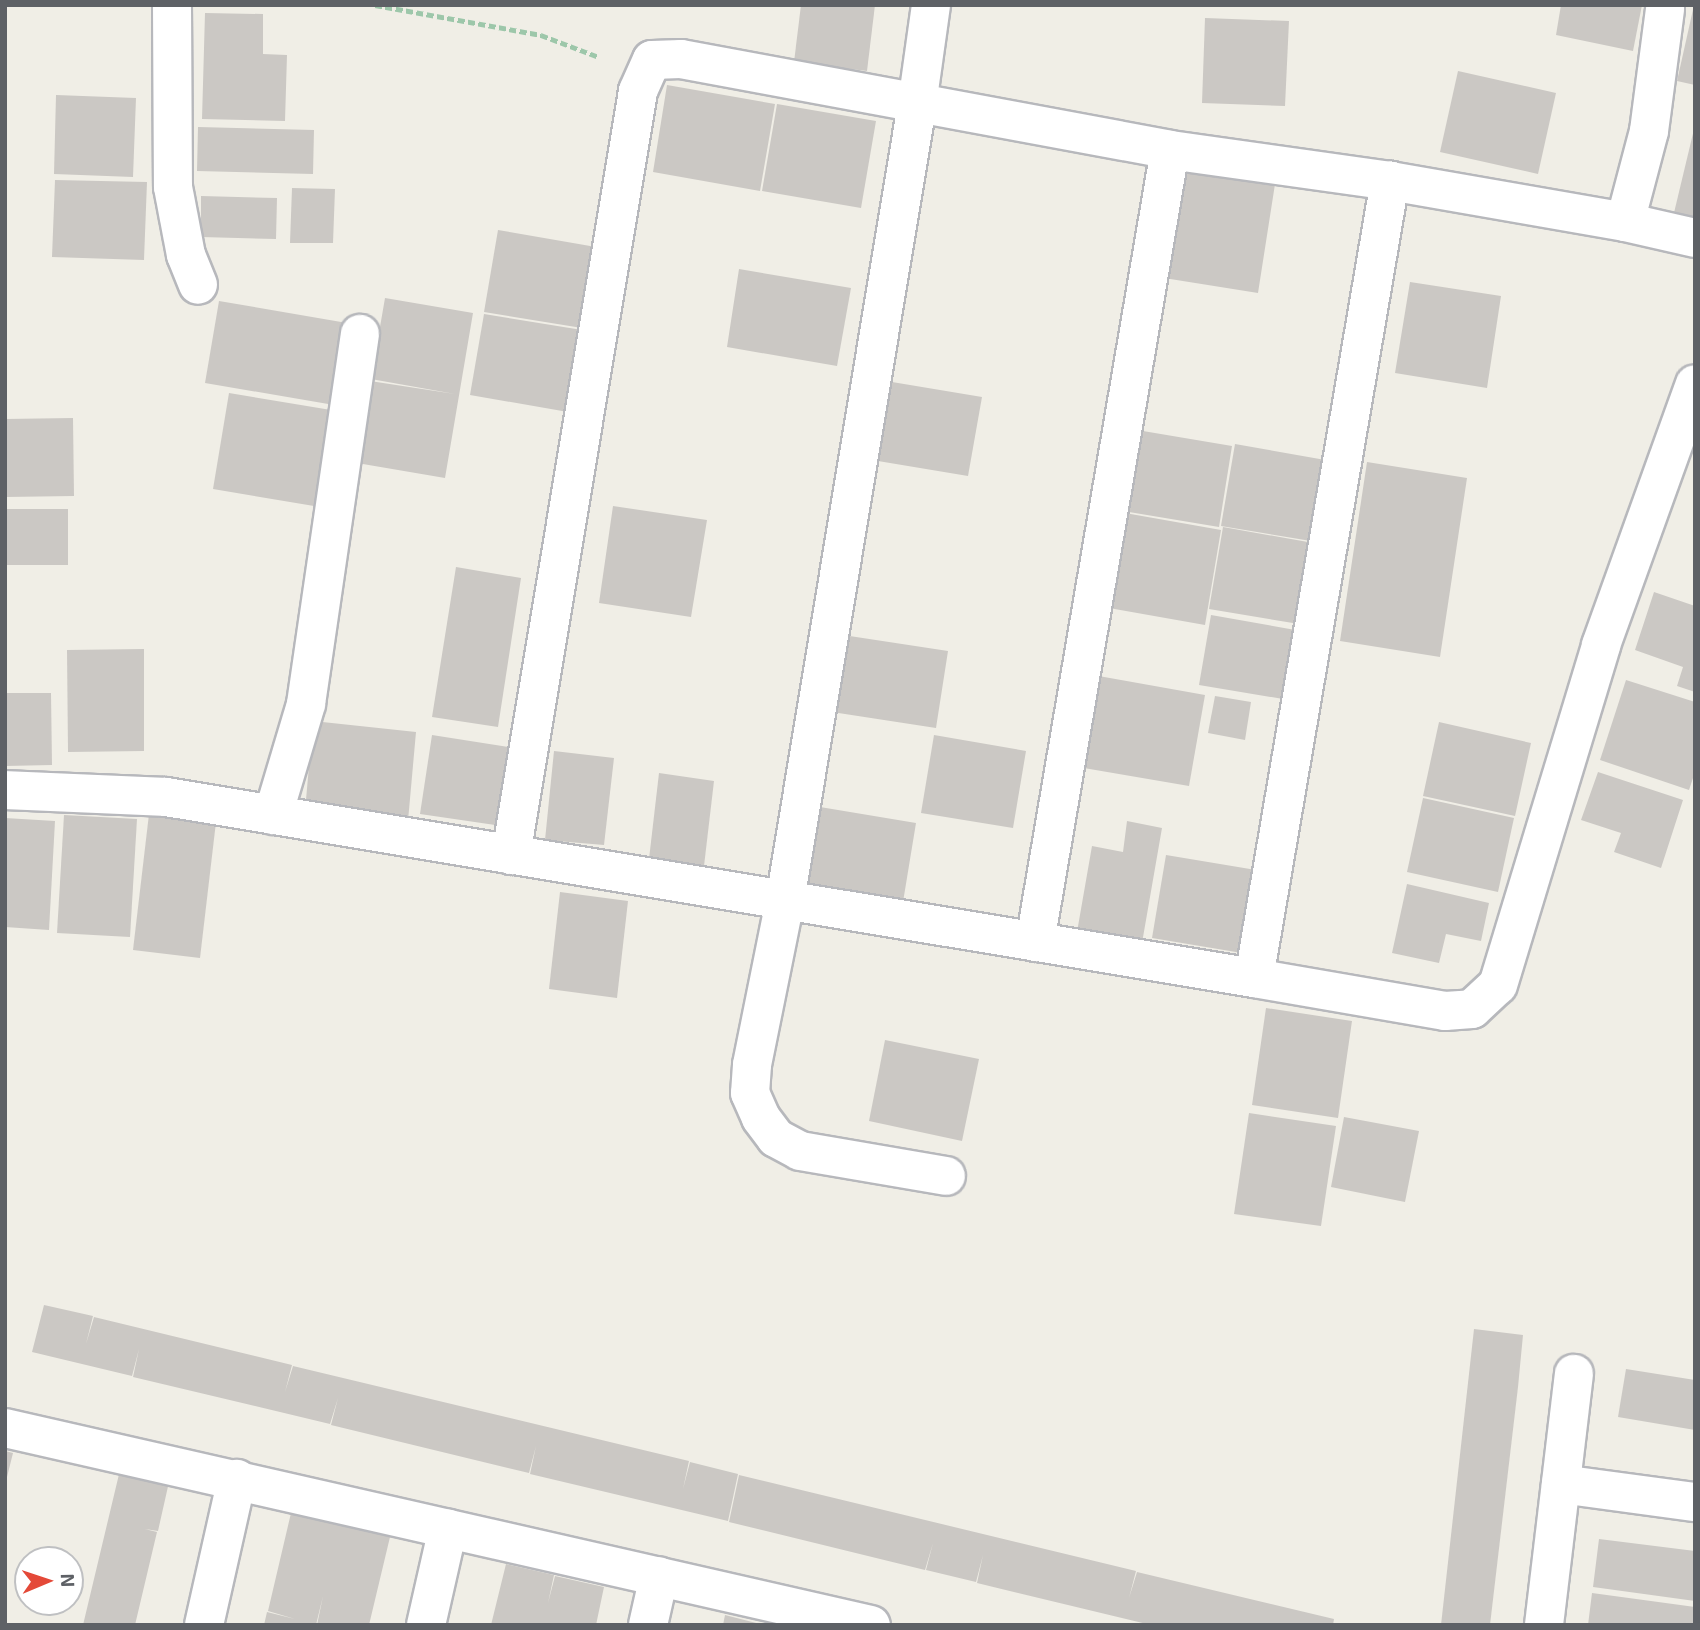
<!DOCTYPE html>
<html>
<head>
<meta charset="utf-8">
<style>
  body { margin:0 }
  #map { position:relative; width:1700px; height:1630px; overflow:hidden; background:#f0eee6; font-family:"Exo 2",sans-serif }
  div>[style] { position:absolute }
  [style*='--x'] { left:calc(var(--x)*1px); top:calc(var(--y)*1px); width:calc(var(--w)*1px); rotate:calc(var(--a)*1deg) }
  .building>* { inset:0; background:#cbc8c4 }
  .path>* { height:4.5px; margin-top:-2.25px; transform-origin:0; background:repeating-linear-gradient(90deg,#9dc7aa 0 7px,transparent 0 10.5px) }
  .roads { filter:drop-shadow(2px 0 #b7b8bc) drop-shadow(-2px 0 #b7b8bc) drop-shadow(0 2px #b7b8bc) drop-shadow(0 -2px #b7b8bc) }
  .minor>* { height:38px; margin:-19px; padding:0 19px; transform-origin:19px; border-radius:19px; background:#fff }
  span { translate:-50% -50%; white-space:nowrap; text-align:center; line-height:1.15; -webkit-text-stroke:5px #fff; paint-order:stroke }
  .frame { position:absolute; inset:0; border:7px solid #5e6166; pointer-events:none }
  .north { position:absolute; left:14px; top:1546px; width:70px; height:70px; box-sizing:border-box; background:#fff; border:2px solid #bfc0c2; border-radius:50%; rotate:88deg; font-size:19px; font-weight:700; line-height:28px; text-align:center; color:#5e6166 }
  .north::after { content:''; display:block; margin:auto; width:24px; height:32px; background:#e44938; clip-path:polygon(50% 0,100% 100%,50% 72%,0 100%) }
</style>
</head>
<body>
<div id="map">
  <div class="building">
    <i style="clip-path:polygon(801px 5px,875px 5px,867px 71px,794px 62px)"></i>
    <i style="clip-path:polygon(1561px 5px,1642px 5px,1633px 51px,1556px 35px)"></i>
    <i style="clip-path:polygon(1694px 5px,1695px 5px,1695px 85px,1677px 81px)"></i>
    <i style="clip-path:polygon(205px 13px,263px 14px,263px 54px,287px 55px,285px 121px,202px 119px)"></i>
    <i style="clip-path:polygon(1205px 18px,1289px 21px,1285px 106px,1202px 103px)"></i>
    <i style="clip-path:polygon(1458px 71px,1556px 93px,1538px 174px,1440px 152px)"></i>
    <i style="clip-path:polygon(667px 85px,775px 104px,760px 191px,653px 172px)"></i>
    <i style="clip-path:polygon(56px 95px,136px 98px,133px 177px,54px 174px)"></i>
    <i style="clip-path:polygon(777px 104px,876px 121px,861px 208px,762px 191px)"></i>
    <i style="clip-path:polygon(1695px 125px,1695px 222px,1673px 217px)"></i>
    <i style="clip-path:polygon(198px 127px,314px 130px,313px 174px,197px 171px)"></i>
    <i style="clip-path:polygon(1181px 170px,1275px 184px,1258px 293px,1164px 278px)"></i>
    <i style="clip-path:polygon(55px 180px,147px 182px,144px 260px,52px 257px)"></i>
    <i style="clip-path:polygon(292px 188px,335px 189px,333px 243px,290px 243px)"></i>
    <i style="clip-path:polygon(201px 196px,277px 198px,276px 239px,201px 237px)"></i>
    <i style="clip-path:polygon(498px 230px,596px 247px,582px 328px,484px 312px)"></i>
    <i style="clip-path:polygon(739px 269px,851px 288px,837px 366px,727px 347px)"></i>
    <i style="clip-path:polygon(1410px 282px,1501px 296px,1487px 388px,1395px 373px)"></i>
    <i style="clip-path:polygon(385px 298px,473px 313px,445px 478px,357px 463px,370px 381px,455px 394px,371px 379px)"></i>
    <i style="clip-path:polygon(219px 301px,347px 323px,334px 405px,205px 383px)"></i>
    <i style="clip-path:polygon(484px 314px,582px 330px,568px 412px,470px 395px)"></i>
    <i style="clip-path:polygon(886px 381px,982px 397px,968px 476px,872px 460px)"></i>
    <i style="clip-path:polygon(229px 393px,331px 410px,314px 506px,213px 489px)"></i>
    <i style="clip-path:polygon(73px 418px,74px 496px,5px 497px,5px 419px)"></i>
    <i style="clip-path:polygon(1137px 430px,1232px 446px,1219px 527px,1123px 511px)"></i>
    <i style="clip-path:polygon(1235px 444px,1331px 461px,1317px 542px,1221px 526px)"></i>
    <i style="clip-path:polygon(1367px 462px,1467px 478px,1440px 657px,1340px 641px)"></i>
    <i style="clip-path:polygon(613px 506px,707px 520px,691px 617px,599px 603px)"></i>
    <i style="clip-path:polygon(5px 509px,68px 509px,68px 565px,5px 565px)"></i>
    <i style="clip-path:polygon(1125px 513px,1221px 530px,1205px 625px,1109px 608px)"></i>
    <i style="clip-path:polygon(1223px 527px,1319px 544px,1305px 625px,1209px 609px)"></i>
    <i style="clip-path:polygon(456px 567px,521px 578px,498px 727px,432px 717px)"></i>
    <i style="clip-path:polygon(1654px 592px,1695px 606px,1695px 692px,1677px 686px,1683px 667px,1635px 650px)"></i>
    <i style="clip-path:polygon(1211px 615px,1301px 631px,1289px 700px,1199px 685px)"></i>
    <i style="clip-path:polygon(843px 635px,948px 651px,936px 728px,832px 712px)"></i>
    <i style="clip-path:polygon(144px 649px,144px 751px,68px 752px,67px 650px)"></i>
    <i style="clip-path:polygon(1093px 675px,1205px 695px,1189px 786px,1078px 767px)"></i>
    <i style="clip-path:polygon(1626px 680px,1695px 702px,1695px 772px,1689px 790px,1600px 760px)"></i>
    <i style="clip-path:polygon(5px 693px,51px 693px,52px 765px,5px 766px)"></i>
    <i style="clip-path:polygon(1215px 696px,1251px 702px,1245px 740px,1208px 733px)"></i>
    <i style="clip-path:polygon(313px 721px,416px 732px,408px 821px,305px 811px)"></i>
    <i style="clip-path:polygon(1439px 722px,1531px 743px,1515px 816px,1423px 796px)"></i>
    <i style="clip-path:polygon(432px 735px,514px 748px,502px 826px,420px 814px)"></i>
    <i style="clip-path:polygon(934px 735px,1026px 751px,1013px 828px,921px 813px)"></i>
    <i style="clip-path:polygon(554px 751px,614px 758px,604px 845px,545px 840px)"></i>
    <i style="clip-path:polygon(1598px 772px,1683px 800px,1661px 868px,1614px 852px,1621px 833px,1581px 820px)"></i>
    <i style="clip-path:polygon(659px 773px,714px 781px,704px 866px,649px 859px)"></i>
    <i style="clip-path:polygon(1423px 798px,1514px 818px,1498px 892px,1407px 872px)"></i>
    <i style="clip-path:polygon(820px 807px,916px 823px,903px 902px,807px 885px)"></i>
    <i style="clip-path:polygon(149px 814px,216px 822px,200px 958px,133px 950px)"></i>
    <i style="clip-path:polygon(64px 815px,137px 819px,130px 937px,57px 933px)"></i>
    <i style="clip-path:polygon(5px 818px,55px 821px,49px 930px,5px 927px)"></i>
    <i style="clip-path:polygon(1127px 821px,1162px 828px,1142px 943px,1077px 932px,1092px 846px,1123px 852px)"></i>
    <i style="clip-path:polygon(1166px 855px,1256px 870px,1242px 953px,1152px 938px)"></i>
    <i style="clip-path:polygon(1407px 884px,1489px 903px,1481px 941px,1446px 934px,1439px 963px,1392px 953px)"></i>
    <i style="clip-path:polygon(560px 892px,628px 901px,617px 998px,549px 989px)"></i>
    <i style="clip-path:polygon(1266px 1008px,1352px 1021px,1338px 1118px,1252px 1105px)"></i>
    <i style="clip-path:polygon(885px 1040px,979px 1059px,962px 1141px,869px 1121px)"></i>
    <i style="clip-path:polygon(1249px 1113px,1336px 1126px,1321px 1226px,1234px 1214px)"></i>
    <i style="clip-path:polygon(1344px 1117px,1419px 1131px,1405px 1202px,1331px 1187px)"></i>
    <i style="clip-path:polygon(44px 1305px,93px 1316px,86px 1344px,94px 1317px,292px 1365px,285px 1392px,293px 1366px,689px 1461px,683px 1489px,690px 1462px,738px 1474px,728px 1521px,530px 1474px,536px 1446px,529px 1473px,331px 1425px,338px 1398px,330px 1424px,133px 1377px,139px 1349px,132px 1376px,32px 1352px)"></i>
    <i style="clip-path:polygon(1474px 1329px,1523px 1335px,1518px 1387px,1490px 1625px,1441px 1625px)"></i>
    <i style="clip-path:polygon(1626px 1369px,1695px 1380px,1695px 1430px,1618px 1417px)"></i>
    <i style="clip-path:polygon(5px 1451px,13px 1453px,7px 1477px,5px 1476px)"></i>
    <i style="clip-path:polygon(120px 1470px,169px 1482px,158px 1531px,145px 1529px,157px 1532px,135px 1625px,83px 1625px)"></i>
    <i style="clip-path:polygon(739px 1475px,1136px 1571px,1129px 1598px,1137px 1572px,1334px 1619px,1333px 1625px,1151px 1625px,977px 1583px,983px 1555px,976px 1582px,926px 1570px,933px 1543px,925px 1570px,729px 1522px)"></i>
    <i style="clip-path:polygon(291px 1513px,390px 1537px,369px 1625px,317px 1625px,323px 1596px,316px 1625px,264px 1625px,267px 1612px,295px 1619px,268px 1611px)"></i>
    <i style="clip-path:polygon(1599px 1539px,1695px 1551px,1695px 1601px,1593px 1587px)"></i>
    <i style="clip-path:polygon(506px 1564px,554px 1575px,548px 1603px,555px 1576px,604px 1587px,596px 1625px,491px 1625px)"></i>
    <i style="clip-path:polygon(1592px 1593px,1695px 1607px,1695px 1625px,1588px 1625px)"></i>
    <i style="clip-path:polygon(725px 1615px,760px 1624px,760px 1625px,723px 1625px)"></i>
  </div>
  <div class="path">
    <i style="--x:375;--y:5;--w:169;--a:10.2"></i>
    <i style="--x:541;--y:35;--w:62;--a:20.8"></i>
  </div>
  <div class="roads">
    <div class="minor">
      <i style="--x:172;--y:5;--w:182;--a:89.7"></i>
      <i style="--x:173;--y:187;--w:69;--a:79.2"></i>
      <i style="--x:186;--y:255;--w:32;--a:68"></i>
      <i style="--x:931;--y:5;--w:101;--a:98"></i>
      <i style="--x:917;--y:105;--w:807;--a:99.42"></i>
      <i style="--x:785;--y:901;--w:167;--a:101.4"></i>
      <i style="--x:752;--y:1065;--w:28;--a:94"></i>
      <i style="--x:750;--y:1093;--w:27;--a:66"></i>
      <i style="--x:761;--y:1118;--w:25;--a:53"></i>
      <i style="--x:776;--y:1138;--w:27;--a:28"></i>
      <i style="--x:800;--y:1151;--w:148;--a:9.7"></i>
      <i style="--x:1625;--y:222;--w:94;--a:-75.2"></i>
      <i style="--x:1649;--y:131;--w:123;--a:-82.5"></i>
      <i style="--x:5;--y:790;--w:161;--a:2.5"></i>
      <i style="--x:166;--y:797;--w:1103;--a:9.45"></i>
      <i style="--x:1254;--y:978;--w:809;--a:-80.32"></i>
      <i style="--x:273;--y:815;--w:116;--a:-73.4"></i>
      <i style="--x:306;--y:704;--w:374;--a:-81.7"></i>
      <i style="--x:511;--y:855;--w:774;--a:-80.56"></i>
      <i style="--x:638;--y:91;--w:34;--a:-66"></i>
      <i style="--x:652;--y:60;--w:29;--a:-2"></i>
      <i style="--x:681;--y:59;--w:497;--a:10.5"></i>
      <i style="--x:1170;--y:150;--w:222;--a:8"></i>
      <i style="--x:1390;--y:181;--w:239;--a:9.9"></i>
      <i style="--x:1625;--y:222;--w:72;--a:12.9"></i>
      <i style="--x:1035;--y:942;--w:803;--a:-80.33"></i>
      <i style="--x:1254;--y:978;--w:194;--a:9.8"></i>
      <i style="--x:1445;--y:1011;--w:27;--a:-4"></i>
      <i style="--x:1472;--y:1009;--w:35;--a:-43"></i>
      <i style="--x:1498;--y:985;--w:355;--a:-73.1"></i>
      <i style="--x:1601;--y:645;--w:277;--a:-70.2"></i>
      <i style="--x:5;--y:1428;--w:888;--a:12.82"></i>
      <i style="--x:1561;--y:1484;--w:135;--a:7.7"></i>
      <i style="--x:204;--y:1625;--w:150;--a:-77.3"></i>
      <i style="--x:426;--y:1625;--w:99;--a:-77.2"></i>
      <i style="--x:648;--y:1625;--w:50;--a:-77.3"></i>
      <i style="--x:1544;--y:1625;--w:253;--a:-83.2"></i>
    </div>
  </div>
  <div class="frame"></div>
  <div class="north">N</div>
</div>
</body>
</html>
